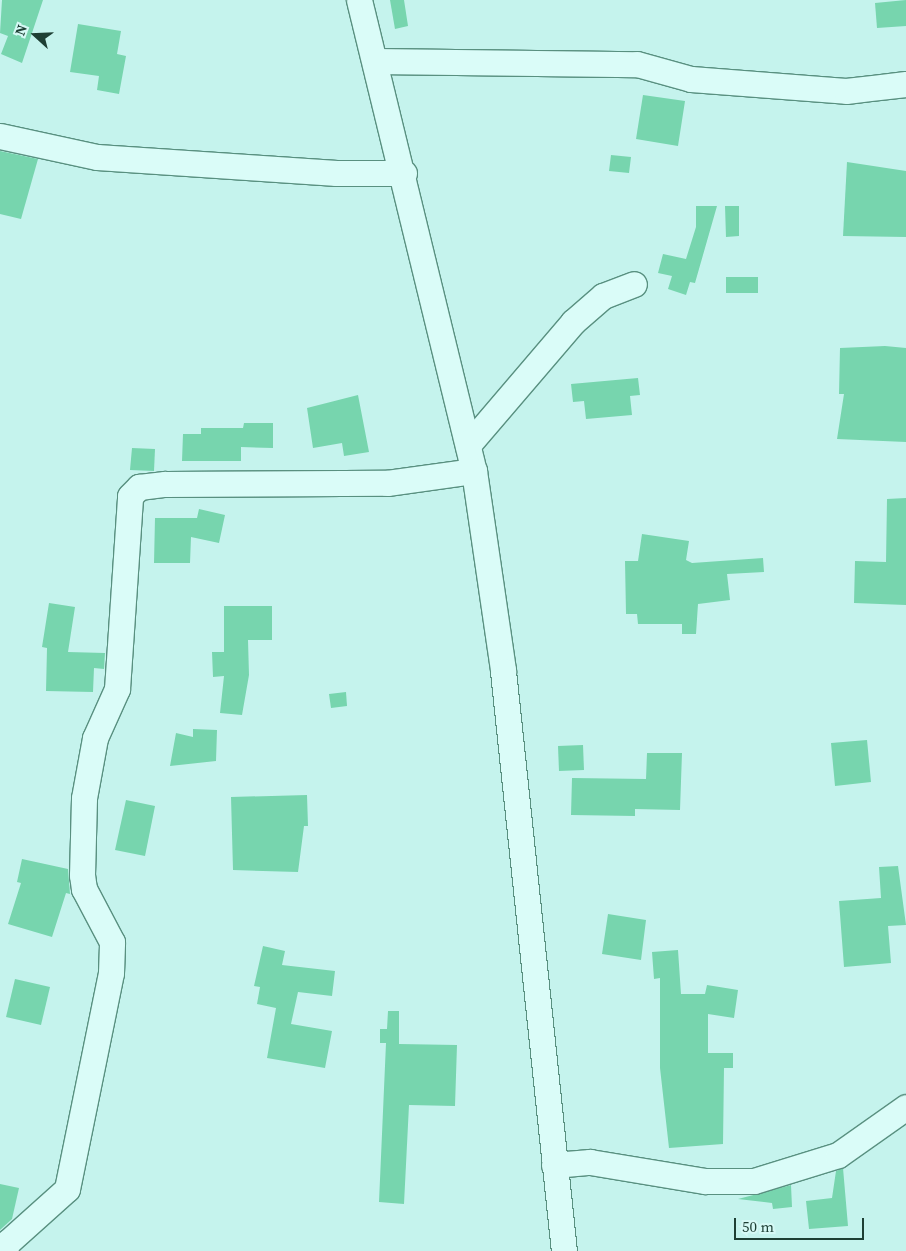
<!DOCTYPE html>
<html>
<head>
<meta charset="utf-8">
<style>
  body { margin:0 }
  #map { position:relative; width:906px; height:1251px; overflow:hidden; background:#c5f3ed; font-family:"Source Serif 4",serif }
  div>[style] { position:absolute }
  [style*='--x'] { left:calc(var(--x)*1px); top:calc(var(--y)*1px); width:calc(var(--w)*1px); rotate:calc(var(--a)*1deg) }
  .building>* { inset:0; background:#77d5ae }
  .roads { filter:drop-shadow(1px 0 #599080) drop-shadow(-1px 0 #599080) drop-shadow(0 1px #599080) drop-shadow(0 -1px #599080) }
  .minor>* { height:25px; margin:-12.5px; padding:0 12.5px; transform-origin:12.5px; border-radius:12.5px; background:#dafcf8 }
  span { translate:-50% -50%; white-space:nowrap; text-align:center; line-height:1.15; -webkit-text-stroke:4px #d6f9f5; paint-order:stroke }
  .north { position:absolute; left:10px; top:10px; width:50px; height:50px; -webkit-text-stroke:4px #d6f9f5; paint-order:stroke; rotate:290deg; font-size:14px; font-weight:700; line-height:20px; text-align:center; color:#1e3f34 }
  .north::after { content:''; display:block; margin:auto; width:18px; height:22px; background:#1e3f34; clip-path:polygon(50% 0,100% 100%,50% 72%,0 100%) }
  .scale { position:absolute; left:734px; top:1218px; width:130px; height:22px; box-sizing:border-box; border:2px solid #1e3f34; border-top:0; padding-left:6px; font-size:15px; line-height:18px; white-space:nowrap; color:#1e3f34; -webkit-text-stroke:4px #d6f9f5; paint-order:stroke }
</style>
</head>
<body>
<div id="map">
  <div class="building">
    <i style="clip-path:polygon(2px 0,43px 0,22px 63px,1px 54px,8px 36px,0 33px)"></i>
    <i style="clip-path:polygon(390px 0,404px 0,408px 26px,395px 29px)"></i>
    <i style="clip-path:polygon(906px 0,906px 26px,877px 28px,875px 3px)"></i>
    <i style="clip-path:polygon(78px 24px,121px 31px,117px 54px,126px 56px,119px 94px,97px 90px,99px 76px,70px 72px)"></i>
    <i style="clip-path:polygon(643px 95px,685px 101px,678px 146px,636px 139px)"></i>
    <i style="clip-path:polygon(0 151px,38px 159px,21px 219px,0 214px)"></i>
    <i style="clip-path:polygon(611px 155px,631px 157px,629px 173px,609px 171px)"></i>
    <i style="clip-path:polygon(847px 162px,906px 171px,906px 237px,843px 236px)"></i>
    <i style="clip-path:polygon(696px 206px,717px 206px,695px 283px,690px 282px,686px 295px,668px 289px,672px 276px,658px 273px,663px 254px,686px 259px,696px 227px)"></i>
    <i style="clip-path:polygon(725px 206px,739px 206px,739px 236px,726px 237px)"></i>
    <i style="clip-path:polygon(726px 277px,758px 277px,758px 293px,726px 293px)"></i>
    <i style="clip-path:polygon(885px 346px,906px 348px,906px 442px,837px 439px,844px 394px,839px 394px,840px 348px)"></i>
    <i style="clip-path:polygon(638px 378px,640px 395px,630px 396px,632px 415px,586px 419px,584px 401px,573px 402px,571px 384px)"></i>
    <i style="clip-path:polygon(358px 395px,369px 452px,344px 456px,342px 443px,313px 448px,307px 408px)"></i>
    <i style="clip-path:polygon(244px 423px,273px 423px,273px 448px,241px 447px,241px 461px,182px 461px,183px 434px,201px 434px,201px 428px,243px 428px)"></i>
    <i style="clip-path:polygon(132px 448px,155px 449px,154px 471px,130px 470px)"></i>
    <i style="clip-path:polygon(906px 498px,906px 605px,854px 603px,855px 561px,886px 562px,887px 499px)"></i>
    <i style="clip-path:polygon(199px 509px,225px 515px,219px 543px,191px 537px,190px 563px,154px 563px,155px 518px,197px 518px)"></i>
    <i style="clip-path:polygon(642px 534px,689px 541px,686px 560px,692px 563px,763px 558px,764px 572px,727px 574px,730px 600px,698px 604px,696px 634px,682px 634px,682px 624px,638px 624px,637px 614px,626px 614px,625px 561px,638px 561px)"></i>
    <i style="clip-path:polygon(49px 603px,75px 607px,68px 652px,105px 653px,104px 669px,94px 668px,93px 692px,46px 691px,47px 648px,42px 647px)"></i>
    <i style="clip-path:polygon(224px 606px,272px 606px,272px 640px,248px 640px,249px 675px,242px 715px,220px 713px,224px 676px,213px 677px,212px 652px,224px 652px)"></i>
    <i style="clip-path:polygon(346px 692px,347px 706px,331px 708px,329px 694px)"></i>
    <i style="clip-path:polygon(193px 729px,217px 730px,216px 761px,170px 766px,176px 733px,193px 737px)"></i>
    <i style="clip-path:polygon(867px 740px,871px 782px,835px 786px,831px 743px)"></i>
    <i style="clip-path:polygon(583px 745px,584px 770px,559px 771px,558px 746px)"></i>
    <i style="clip-path:polygon(647px 753px,682px 753px,680px 810px,635px 809px,635px 816px,571px 815px,572px 778px,646px 779px)"></i>
    <i style="clip-path:polygon(307px 795px,308px 826px,304px 826px,298px 872px,233px 870px,231px 797px)"></i>
    <i style="clip-path:polygon(126px 800px,155px 806px,145px 856px,115px 850px)"></i>
    <i style="clip-path:polygon(22px 859px,68px 869px,70px 894px,66px 893px,52px 937px,8px 924px,21px 883px,17px 882px)"></i>
    <i style="clip-path:polygon(898px 866px,906px 925px,888px 926px,891px 963px,844px 967px,839px 901px,881px 898px,879px 867px)"></i>
    <i style="clip-path:polygon(608px 914px,646px 920px,641px 960px,602px 954px)"></i>
    <i style="clip-path:polygon(263px 946px,285px 951px,282px 965px,335px 971px,332px 996px,298px 992px,291px 1024px,332px 1031px,325px 1068px,267px 1058px,276px 1008px,257px 1004px,260px 987px,254px 986px)"></i>
    <i style="clip-path:polygon(678px 950px,681px 994px,705px 994px,707px 985px,738px 990px,734px 1018px,708px 1014px,708px 1053px,733px 1053px,733px 1068px,724px 1068px,723px 1144px,669px 1148px,660px 1068px,660px 978px,654px 979px,652px 952px)"></i>
    <i style="clip-path:polygon(15px 979px,50px 987px,41px 1025px,6px 1017px)"></i>
    <i style="clip-path:polygon(388px 1011px,399px 1011px,399px 1044px,457px 1045px,455px 1106px,409px 1105px,404px 1204px,379px 1202px,386px 1043px,380px 1043px,380px 1029px,387px 1029px)"></i>
    <i style="clip-path:polygon(843px 1168px,848px 1226px,809px 1229px,806px 1201px,832px 1198px,836px 1171px)"></i>
    <i style="clip-path:polygon(0 1184px,19px 1188px,12px 1219px,0 1230px)"></i>
    <i style="clip-path:polygon(791px 1185px,792px 1207px,773px 1209px,772px 1203px,738px 1199px)"></i>
  </div>
  <div class="roads">
    <div class="minor">
      <i style="--x:359;--y:0;--w:485;--a:76.3"></i>
      <i style="--x:474;--y:471;--w:202;--a:81.7"></i>
      <i style="--x:503;--y:671;--w:583;--a:84"></i>
      <i style="--x:375;--y:61;--w:262;--a:0.7"></i>
      <i style="--x:637;--y:64;--w:56;--a:15.5"></i>
      <i style="--x:691;--y:79;--w:155;--a:4.4"></i>
      <i style="--x:846;--y:91;--w:60;--a:-6.7"></i>
      <i style="--x:0;--y:136;--w:99;--a:12.2"></i>
      <i style="--x:97;--y:157;--w:240;--a:3.8"></i>
      <i style="--x:336;--y:173;--w:68;--a:0"></i>
      <i style="--x:468;--y:445;--w:162;--a:-49.5"></i>
      <i style="--x:573;--y:322;--w:40;--a:-41"></i>
      <i style="--x:603;--y:296;--w:33;--a:-21"></i>
      <i style="--x:554;--y:1165;--w:36;--a:-5"></i>
      <i style="--x:590;--y:1162;--w:117;--a:9.4"></i>
      <i style="--x:705;--y:1181;--w:49;--a:0"></i>
      <i style="--x:754;--y:1181;--w:88;--a:-17.2"></i>
      <i style="--x:838;--y:1155;--w:83;--a:-35.2"></i>
      <i style="--x:4;--y:1251;--w:10;--a:-66"></i>
      <i style="--x:8;--y:1242;--w:79;--a:-41.9"></i>
      <i style="--x:67;--y:1189;--w:220;--a:-78.5"></i>
      <i style="--x:111;--y:973;--w:31;--a:-88"></i>
      <i style="--x:112;--y:942;--w:60;--a:-117.8"></i>
      <i style="--x:84;--y:889;--w:14;--a:-98"></i>
      <i style="--x:82;--y:875;--w:77;--a:-88.5"></i>
      <i style="--x:84;--y:798;--w:61;--a:-79.6"></i>
      <i style="--x:95;--y:738;--w:54;--a:-65.8"></i>
      <i style="--x:117;--y:689;--w:193;--a:-86.1"></i>
      <i style="--x:130;--y:496;--w:13;--a:-45"></i>
      <i style="--x:139;--y:487;--w:26;--a:-7"></i>
      <i style="--x:165;--y:484;--w:222;--a:-0.3"></i>
      <i style="--x:387;--y:483;--w:88;--a:-7.9"></i>
    </div>
  </div>
  <div class="north">N</div>
  <div class="scale">50 m</div>
</div>
</body>
</html>
